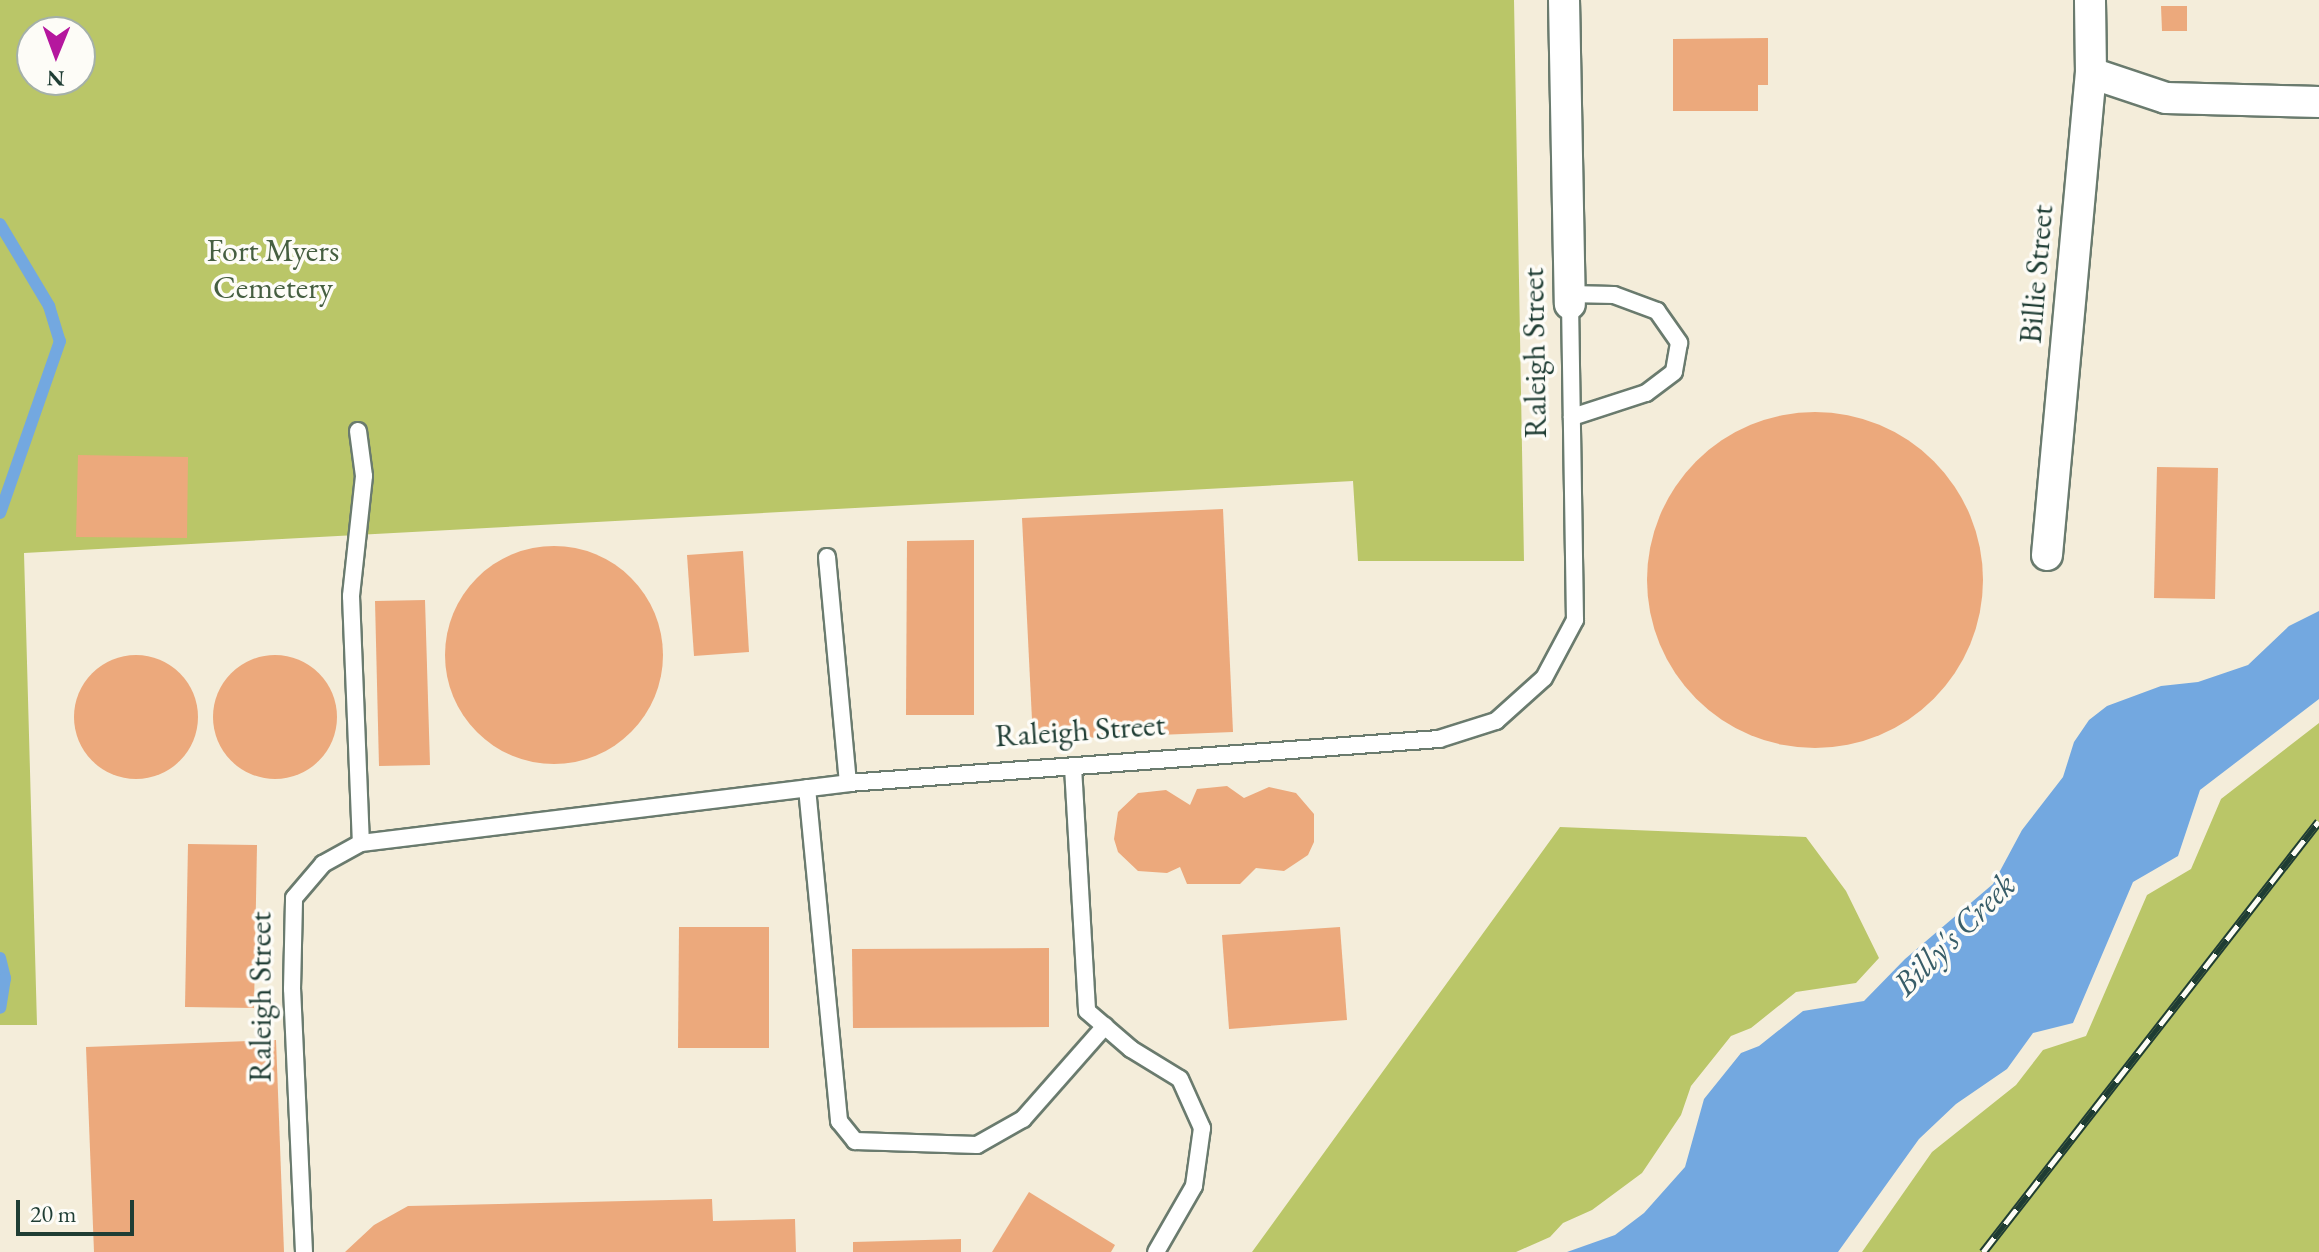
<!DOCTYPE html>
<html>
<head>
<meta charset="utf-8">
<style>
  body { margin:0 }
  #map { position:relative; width:2319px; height:1252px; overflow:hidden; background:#f4edda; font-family:"EB Garamond",serif }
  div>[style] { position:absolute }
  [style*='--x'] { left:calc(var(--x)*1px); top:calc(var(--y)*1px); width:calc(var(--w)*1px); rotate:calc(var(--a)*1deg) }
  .green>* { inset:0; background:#bac668 }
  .water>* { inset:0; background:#73a8e0 }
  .stream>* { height:12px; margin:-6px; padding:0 6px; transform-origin:6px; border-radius:6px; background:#73a8e0 }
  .building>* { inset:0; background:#eca97c }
  .round { border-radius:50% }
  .roads { filter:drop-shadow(2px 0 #6a7b6e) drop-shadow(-2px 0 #6a7b6e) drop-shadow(0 2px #6a7b6e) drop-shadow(0 -2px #6a7b6e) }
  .service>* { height:16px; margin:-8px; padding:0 8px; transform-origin:8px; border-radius:8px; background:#fff }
  .minor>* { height:30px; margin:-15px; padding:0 15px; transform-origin:15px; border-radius:15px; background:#fff }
  .rail>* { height:9px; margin-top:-4.5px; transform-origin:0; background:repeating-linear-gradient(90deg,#fdfcf7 0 18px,#1f3d34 0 36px); box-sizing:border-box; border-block:2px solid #1f3d34 }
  span { translate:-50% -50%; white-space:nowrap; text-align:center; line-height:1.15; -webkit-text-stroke:7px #fdfcf7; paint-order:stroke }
  .park-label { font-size:32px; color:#465f41 }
  .street-label { font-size:32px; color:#1f3d34 }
  .water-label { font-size:34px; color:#385d68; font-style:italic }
  .north { position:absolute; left:16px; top:16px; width:80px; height:80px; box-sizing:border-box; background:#fdfcf7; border:2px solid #a4b0a9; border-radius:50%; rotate:181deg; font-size:22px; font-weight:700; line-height:32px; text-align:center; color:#1f3d34 }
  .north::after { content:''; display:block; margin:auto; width:28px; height:36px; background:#b5179e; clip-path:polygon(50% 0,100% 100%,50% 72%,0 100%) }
  .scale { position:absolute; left:16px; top:1200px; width:118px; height:36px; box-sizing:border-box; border:4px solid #1f3d34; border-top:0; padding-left:10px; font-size:24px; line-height:28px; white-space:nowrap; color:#1f3d34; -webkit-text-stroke:6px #fdfcf7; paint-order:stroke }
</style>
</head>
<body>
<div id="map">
  <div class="green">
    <i style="clip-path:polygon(evenodd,0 0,1514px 0,1524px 561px,1358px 561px,1353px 481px,24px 553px,37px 1025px,0 1025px,0 0,32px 32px,80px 32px,80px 80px,32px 80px,32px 32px)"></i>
    <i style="clip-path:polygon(2319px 723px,2319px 1252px,1862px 1252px,1932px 1152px,2016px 1085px,2043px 1050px,2086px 1036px,2147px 895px,2191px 869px,2221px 799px)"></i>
    <i style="clip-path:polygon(1560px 827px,1806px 837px,1846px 891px,1879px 958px,1856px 983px,1796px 992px,1751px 1028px,1731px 1036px,1691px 1086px,1681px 1115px,1642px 1173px,1592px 1210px,1563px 1223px,1550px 1237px,1516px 1252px,1252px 1252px)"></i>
  </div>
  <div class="water">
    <i style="clip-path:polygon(2319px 611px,2319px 699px,2200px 790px,2178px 856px,2133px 882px,2073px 1023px,2033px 1033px,2007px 1069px,1956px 1104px,1919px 1139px,1838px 1252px,1567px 1252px,1615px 1235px,1644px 1213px,1685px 1167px,1704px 1099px,1741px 1053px,1759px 1046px,1803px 1011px,1864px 1001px,1905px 959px,1993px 884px,2022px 830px,2063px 777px,2074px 742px,2089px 720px,2107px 706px,2161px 686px,2198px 682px,2248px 665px,2289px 626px)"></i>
  </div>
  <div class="stream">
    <i style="--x:0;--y:224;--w:96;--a:59.1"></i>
    <i style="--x:49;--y:306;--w:37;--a:73"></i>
    <i style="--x:60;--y:341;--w:182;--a:109.2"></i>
    <i style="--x:0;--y:958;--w:21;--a:76"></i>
    <i style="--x:5;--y:978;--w:30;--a:99"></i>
  </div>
  <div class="building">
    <i style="clip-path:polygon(2161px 6px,2187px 6px,2187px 31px,2162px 31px)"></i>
    <i style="clip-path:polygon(1768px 38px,1768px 85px,1758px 85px,1758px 111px,1673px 111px,1673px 39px)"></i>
    <i class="round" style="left:1647px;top:412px;width:336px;height:336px"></i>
    <i style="clip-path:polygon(78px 455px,188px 457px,187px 538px,76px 537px)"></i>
    <i style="clip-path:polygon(2157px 467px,2218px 468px,2215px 599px,2154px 598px)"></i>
    <i style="clip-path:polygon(1223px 509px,1233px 732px,1033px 740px,1022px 518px)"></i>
    <i style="clip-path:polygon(974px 540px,974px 715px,906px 715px,907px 541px)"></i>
    <i class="round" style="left:445px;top:546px;width:218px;height:218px"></i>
    <i style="clip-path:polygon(743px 551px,749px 652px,694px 656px,687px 555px)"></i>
    <i style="clip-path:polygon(425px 600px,430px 765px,379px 766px,375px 601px)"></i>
    <i class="round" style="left:74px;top:655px;width:124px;height:124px"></i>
    <i class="round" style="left:213px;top:655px;width:124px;height:124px"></i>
    <i style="clip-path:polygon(1227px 786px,1244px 798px,1269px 787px,1296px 793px,1314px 814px,1314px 842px,1308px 855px,1284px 871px,1256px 868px,1240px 884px,1187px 884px,1180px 867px,1167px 873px,1138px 871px,1118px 852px,1114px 839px,1118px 812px,1138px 793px,1166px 790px,1190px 805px,1197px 789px)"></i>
    <i style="clip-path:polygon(188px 844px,257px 845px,254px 1008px,185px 1007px)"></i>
    <i style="clip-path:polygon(679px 927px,769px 927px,769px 1048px,678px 1048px)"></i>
    <i style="clip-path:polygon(1340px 927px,1347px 1020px,1229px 1029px,1222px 935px)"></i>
    <i style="clip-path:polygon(1049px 948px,1049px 1027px,853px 1028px,852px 949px)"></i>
    <i style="clip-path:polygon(276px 1040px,284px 1252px,94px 1252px,86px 1047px)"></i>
    <i style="clip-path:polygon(1029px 1192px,1115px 1245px,1111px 1252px,992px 1252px)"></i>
    <i style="clip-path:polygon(712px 1199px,713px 1221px,795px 1219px,796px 1252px,345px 1252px,374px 1225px,408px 1206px)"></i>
    <i style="clip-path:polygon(961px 1239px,961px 1252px,853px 1252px,853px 1242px)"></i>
  </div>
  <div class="roads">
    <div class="service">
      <i style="--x:1569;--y:294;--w:45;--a:1.3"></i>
      <i style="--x:1614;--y:295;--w:46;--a:20.4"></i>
      <i style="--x:1657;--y:311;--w:39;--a:55"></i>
      <i style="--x:1679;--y:343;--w:29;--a:100"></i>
      <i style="--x:1674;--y:372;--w:35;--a:143"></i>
      <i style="--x:1646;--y:393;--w:78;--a:162"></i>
      <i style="--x:358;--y:431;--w:45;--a:82.4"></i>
      <i style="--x:364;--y:476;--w:121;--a:96.2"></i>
      <i style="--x:351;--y:596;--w:247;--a:87.7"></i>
      <i style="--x:827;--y:557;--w:227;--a:84.7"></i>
      <i style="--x:1073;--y:767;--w:244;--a:86.7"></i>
      <i style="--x:1087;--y:1011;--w:58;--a:40.8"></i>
      <i style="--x:1131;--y:1049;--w:57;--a:31.5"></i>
      <i style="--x:1180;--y:1079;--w:54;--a:65.8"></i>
      <i style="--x:1202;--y:1128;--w:59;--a:97.9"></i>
      <i style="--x:1194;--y:1186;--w:76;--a:119.9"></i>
      <i style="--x:807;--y:788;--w:335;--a:84.5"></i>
      <i style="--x:839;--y:1121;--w:26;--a:51"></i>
      <i style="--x:855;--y:1141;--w:122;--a:1.9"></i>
      <i style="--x:977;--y:1145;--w:53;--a:-29.5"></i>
      <i style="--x:1023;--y:1119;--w:124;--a:-48.6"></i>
      <i style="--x:304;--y:1252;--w:263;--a:-92.6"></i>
      <i style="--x:292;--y:989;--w:91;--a:-88.7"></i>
      <i style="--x:294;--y:898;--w:45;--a:-49.5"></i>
      <i style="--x:323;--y:864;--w:43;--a:-28.9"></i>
      <i style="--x:361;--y:843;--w:491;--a:-7"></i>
      <i style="--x:848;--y:783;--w:593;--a:-4.26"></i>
      <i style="--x:1439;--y:739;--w:60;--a:-17.5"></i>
      <i style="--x:1496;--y:721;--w:64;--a:-41.9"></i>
      <i style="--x:1544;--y:678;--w:66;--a:-61.9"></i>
      <i style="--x:1575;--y:620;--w:316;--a:-90.9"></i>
    </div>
    <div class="minor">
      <i style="--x:1564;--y:0;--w:304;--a:88.9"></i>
      <i style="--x:2091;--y:73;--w:79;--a:18.4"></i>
      <i style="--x:2166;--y:98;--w:153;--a:1.5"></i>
      <i style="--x:2047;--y:555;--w:484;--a:-84.8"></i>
      <i style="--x:2091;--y:73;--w:73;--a:-90.8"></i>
    </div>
  </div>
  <div class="rail">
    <i style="--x:1983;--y:1252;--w:546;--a:-52.06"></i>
  </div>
  <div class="park-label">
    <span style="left:273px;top:269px">Fort Myers<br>Cemetery</span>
  </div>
  <div class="street-label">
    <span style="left:2036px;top:274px;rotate:-85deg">Billie Street</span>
    <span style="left:1534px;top:353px;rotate:-91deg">Raleigh Street</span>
    <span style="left:1080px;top:730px;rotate:-4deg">Raleigh Street</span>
    <span style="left:260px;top:997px;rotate:-90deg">Raleigh Street</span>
  </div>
  <div class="water-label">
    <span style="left:1954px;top:934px;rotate:-45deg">Billy's Creek</span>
  </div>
  <div class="north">N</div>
  <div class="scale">20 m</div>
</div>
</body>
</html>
